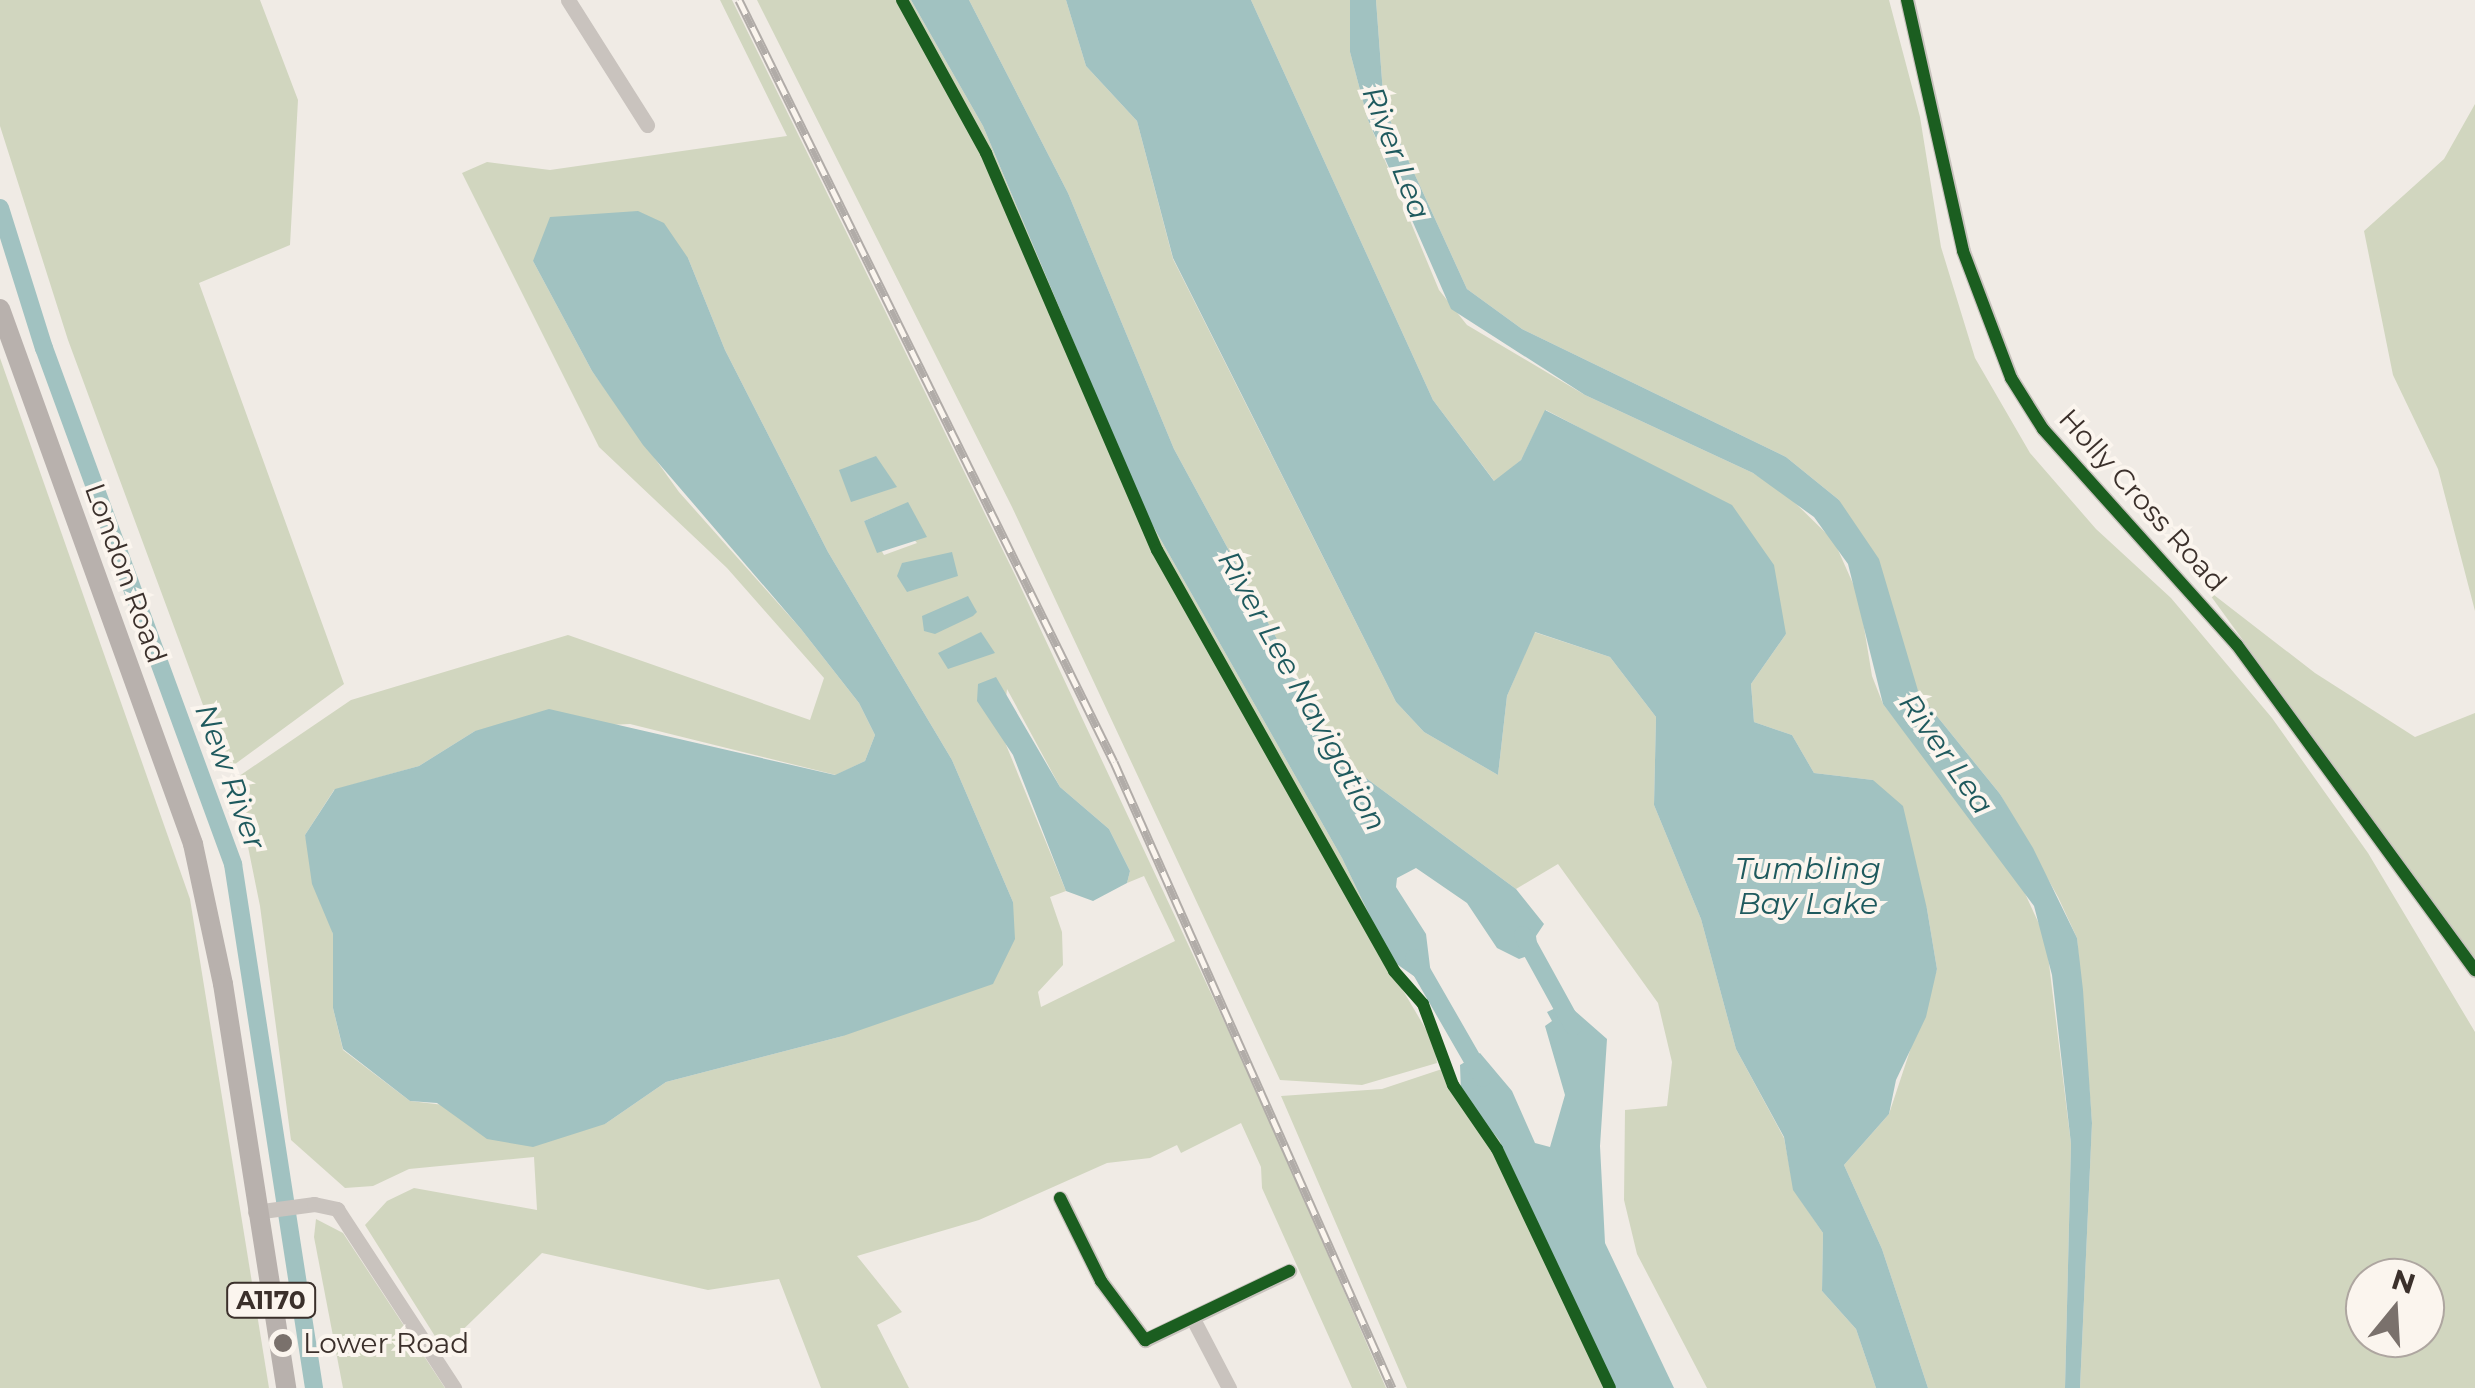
<!DOCTYPE html>
<html>
<head>
<meta charset="utf-8">
<style>
  body { margin:0 }
  #map { position:relative; width:2475px; height:1388px; overflow:hidden; background:#f0ebe5; font-family:Montserrat,sans-serif }
  div>[style] { position:absolute }
  [style*='--x'] { left:calc(var(--x)*1px); top:calc(var(--y)*1px); width:calc(var(--w)*1px); rotate:calc(var(--a)*1deg) }
  .green>* { inset:0; background:#d1d6bf }
  .water>* { inset:0; background:#a1c2c1 }
  .canal>* { height:18px; margin:-9px; padding:0 9px; transform-origin:9px; border-radius:9px; background:#a1c2c1 }
  .minor>* { height:15px; margin:-7.5px; padding:0 7.5px; transform-origin:7.5px; border-radius:7.5px; background:#c9c3be }
  .major>* { height:20px; margin:-10px; padding:0 10px; transform-origin:10px; border-radius:10px; background:#b8b1ad }
  .rail>* { height:9px; margin-top:-4.5px; transform-origin:0; background:repeating-linear-gradient(90deg,#fbf5ee 0 15px,#b1aca8 0 30px); box-sizing:border-box; border-block:2px solid #b1aca8 }
  .cycleway>* { height:12px; margin:-6px; padding:0 6px; transform-origin:6px; border-radius:6px; background:#1b5e20 }
  .dots>* { width:28px; height:28px; translate:-50% -50%; box-sizing:border-box; border:5px solid #fbf5ee; border-radius:50% }
  span { translate:-50% -50%; white-space:nowrap; text-align:center; line-height:1.15; -webkit-text-stroke:8px #fbf5ee; paint-order:stroke }
  .shield-label span { padding:2px 8px; background:#fbf5ee; border:2px solid; border-radius:8px; -webkit-text-stroke-width:0 }
  .shield-label { font-size:25px; color:#3b302b; font-weight:700 }
  .street-label { font-size:28px; color:#3b302b }
  .poi-label { font-size:28px; color:#3b302b }
  .left { translate:0 -50%; text-align:left }
  .water-label { font-size:30px; color:#1f5a5e; font-style:italic }
  .north { position:absolute; left:2345px; top:1258px; width:100px; height:100px; box-sizing:border-box; background:#fbf5ee; border:2px solid #aea6a0; border-radius:50%; rotate:18deg; font-size:28px; font-weight:700; line-height:40px; text-align:center; color:#3b302b }
  .north::after { content:''; display:block; margin:auto; width:35px; height:45px; background:#7a716c; clip-path:polygon(50% 0,100% 100%,50% 72%,0 100%) }
</style>
</head>
<body>
<div id="map">
  <div class="green">
    <i style="clip-path:polygon(0 0,260px 0,298px 100px,290px 245px,199px 283px,344px 684px,227px 770px,68px 340px,0 126px)"></i>
    <i style="clip-path:polygon(evenodd,720px 0,732px 0,1016px 577px,1260px 1098px,1386px 1388px,1352px 1388px,1262px 1188px,1261px 1167px,1241px 1123px,1181px 1153px,1177px 1145px,1150px 1158px,1107px 1163px,979px 1220px,857px 1256px,902px 1312px,877px 1325px,909px 1388px,821px 1388px,779px 1279px,708px 1290px,542px 1253px,443px 1349px,365px 1225px,387px 1201px,414px 1188px,537px 1210px,534px 1157px,409px 1169px,373px 1186px,345px 1188px,291px 1140px,260px 906px,245px 832px,226px 785px,351px 700px,568px 635px,810px 720px,824px 678px,727px 568px,599px 447px,462px 173px,487px 162px,550px 170px,787px 136px,720px 0,688px 258px,725px 350px,828px 552px,952px 760px,1013px 902px,843px 1036px,666px 1082px,605px 1124px,410px 1101px,343px 1050px,333px 1008px,333px 934px,305px 835px,334px 790px,419px 766px,475px 731px,630px 724px,836px 775px,865px 761px,875px 735px,859px 703px,801px 629px,679px 492px,592px 371px,533px 261px,688px 258px,720px 0,890px 510px,917px 543px,884px 555px,864px 521px,890px 510px,720px 0,1007px 689px,1060px 787px,1109px 829px,1130px 871px,1127px 883px,1144px 876px,1175px 941px,1041px 1007px,1038px 992px,1063px 965px,1062px 932px,1050px 897px,1066px 891px,1002px 735px,1007px 689px)"></i>
    <i style="clip-path:polygon(757px 0,911px 0,983px 126px,1145px 512px,1342px 858px,1391px 960px,1388px 965px,1434px 1043px,1437px 1063px,1362px 1085px,1280px 1080px,1012px 507px)"></i>
    <i style="clip-path:polygon(969px 0,1066px 0,1086px 66px,1137px 121px,1173px 259px,1396px 702px,1424px 732px,1498px 775px,1507px 696px,1534px 632px,1610px 657px,1656px 717px,1654px 805px,1701px 919px,1736px 1049px,1784px 1138px,1794px 1190px,1823px 1233px,1822px 1291px,1856px 1329px,1876px 1388px,1707px 1388px,1637px 1254px,1624px 1200px,1625px 1110px,1667px 1106px,1672px 1062px,1658px 1003px,1558px 864px,1516px 889px,1343px 761px,1174px 449px,1068px 193px)"></i>
    <i style="clip-path:polygon(1251px 0,1350px 0,1350px 52px,1368px 120px,1439px 290px,1467px 325px,1585px 395px,1753px 473px,1786px 494px,1834px 541px,1859px 597px,1872px 676px,1883px 704px,2016px 874px,2046px 939px,2071px 1144px,2065px 1388px,1928px 1388px,1882px 1249px,1844px 1165px,1889px 1114px,1937px 969px,1927px 909px,1873px 780px,1814px 773px,1792px 735px,1754px 722px,1751px 684px,1786px 634px,1624px 451px,1546px 410px,1521px 460px,1495px 482px,1433px 400px)"></i>
    <i style="clip-path:polygon(evenodd,1376px 0,1889px 0,1920px 117px,1941px 247px,1975px 358px,2030px 453px,2096px 529px,2171px 598px,2272px 718px,2368px 853px,2475px 1032px,2475px 1388px,2080px 1388px,2092px 1122px,2077px 938px,2058px 897px,2000px 794px,1919px 694px,1839px 500px,1786px 457px,1522px 329px,1467px 289px,1384px 107px,1376px 0,2365px 1278px,2425px 1278px,2425px 1338px,2365px 1338px,2365px 1278px)"></i>
    <i style="clip-path:polygon(2475px 104px,2475px 611px,2438px 469px,2393px 375px,2364px 231px,2444px 159px)"></i>
    <i style="clip-path:polygon(0 358px,190px 899px,269px 1388px,0 1388px)"></i>
    <i style="clip-path:polygon(2205px 588px,2315px 673px,2415px 737px,2475px 713px,2475px 960px)"></i>
    <i style="clip-path:polygon(1442px 1069px,1499px 1140px,1615px 1388px,1407px 1388px,1281px 1096px,1382px 1089px)"></i>
    <i style="clip-path:polygon(316px 1219px,343px 1233px,445px 1388px,343px 1388px,314px 1237px)"></i>
  </div>
  <div class="water">
    <i style="clip-path:polygon(911px 0,969px 0,1068px 193px,1174px 449px,1343px 761px,1516px 889px,1544px 924px,1536px 936px,1538px 952px,1519px 959px,1497px 948px,1467px 903px,1416px 868px,1397px 878px,1396px 887px,1426px 934px,1431px 975px,1418px 979px,1391px 960px,1342px 858px,1145px 512px,983px 126px)"></i>
    <i style="clip-path:polygon(1066px 0,1251px 0,1433px 400px,1494px 481px,1521px 460px,1545px 410px,1732px 505px,1774px 565px,1786px 634px,1751px 684px,1754px 722px,1792px 735px,1814px 773px,1873px 780px,1903px 806px,1927px 909px,1937px 969px,1926px 1017px,1896px 1080px,1889px 1114px,1844px 1165px,1882px 1249px,1928px 1388px,1876px 1388px,1856px 1329px,1822px 1291px,1823px 1233px,1793px 1190px,1784px 1137px,1736px 1049px,1701px 919px,1654px 805px,1656px 717px,1610px 657px,1535px 632px,1507px 696px,1498px 775px,1424px 732px,1396px 702px,1173px 258px,1137px 121px,1086px 66px)"></i>
    <i style="clip-path:polygon(1350px 0,1376px 0,1384px 107px,1467px 289px,1522px 329px,1786px 457px,1839px 500px,1879px 559px,1919px 694px,2000px 794px,2033px 848px,2077px 938px,2083px 990px,2092px 1123px,2080px 1388px,2065px 1388px,2071px 1144px,2052px 975px,2034px 906px,1883px 704px,1848px 564px,1814px 517px,1753px 473px,1585px 395px,1451px 309px,1368px 120px,1350px 52px)"></i>
    <i style="clip-path:polygon(638px 211px,664px 223px,688px 258px,725px 350px,828px 552px,952px 760px,1013px 902px,1015px 939px,993px 984px,843px 1036px,666px 1082px,605px 1124px,533px 1147px,487px 1139px,437px 1103px,410px 1101px,343px 1049px,333px 1008px,333px 934px,312px 884px,305px 835px,335px 789px,419px 766px,475px 731px,549px 709px,835px 775px,865px 761px,875px 735px,859px 703px,801px 629px,643px 445px,592px 371px,533px 261px,550px 217px)"></i>
    <i style="clip-path:polygon(876px 456px,897px 487px,851px 502px,839px 470px)"></i>
    <i style="clip-path:polygon(908px 502px,927px 537px,877px 553px,864px 521px)"></i>
    <i style="clip-path:polygon(952px 552px,958px 576px,907px 592px,897px 576px,902px 563px)"></i>
    <i style="clip-path:polygon(968px 596px,977px 612px,973px 616px,935px 634px,924px 631px,922px 616px)"></i>
    <i style="clip-path:polygon(981px 632px,995px 653px,948px 669px,938px 653px)"></i>
    <i style="clip-path:polygon(996px 677px,1060px 787px,1109px 829px,1130px 871px,1127px 883px,1093px 901px,1066px 891px,1013px 755px,977px 701px,978px 684px)"></i>
    <i style="clip-path:polygon(1566px 1003px,1607px 1039px,1600px 1146px,1605px 1243px,1674px 1388px,1615px 1388px,1499px 1140px,1461px 1093px,1460px 1065px,1480px 1053px,1512px 1091px,1535px 1143px,1550px 1147px,1565px 1095px,1545px 1026px,1552px 1021px,1547px 1012px)"></i>
  </div>
  <div class="canal">
    <i style="--x:0;--y:208;--w:147;--a:72.6"></i>
    <i style="--x:44;--y:348;--w:550;--a:69.88"></i>
    <i style="--x:233;--y:864;--w:530;--a:81.21"></i>
    <i style="--x:1523;--y:935;--w:104;--a:61.2"></i>
    <i style="--x:1414;--y:958;--w:138;--a:60.1"></i>
  </div>
  <div class="minor">
    <i style="--x:568;--y:0;--w:148;--a:57.7"></i>
    <i style="--x:1907;--y:0;--w:257;--a:77.4"></i>
    <i style="--x:1963;--y:251;--w:136;--a:69.3"></i>
    <i style="--x:2011;--y:378;--w:60;--a:57.9"></i>
    <i style="--x:2043;--y:429;--w:290;--a:48.1"></i>
    <i style="--x:2237;--y:645;--w:403;--a:53.8"></i>
    <i style="--x:1060;--y:1198;--w:93;--a:63.7"></i>
    <i style="--x:1101;--y:1281;--w:74;--a:53.3"></i>
    <i style="--x:1145;--y:1340;--w:160;--a:-25.6"></i>
    <i style="--x:255;--y:1212;--w:60;--a:-7.7"></i>
    <i style="--x:314;--y:1204;--w:24;--a:12"></i>
    <i style="--x:337;--y:1209;--w:214;--a:56.8"></i>
    <i style="--x:1193;--y:1319;--w:78;--a:62.4"></i>
  </div>
  <div class="major">
    <i style="--x:0;--y:309;--w:569;--a:70.16"></i>
    <i style="--x:193;--y:844;--w:143;--a:77.9"></i>
    <i style="--x:223;--y:984;--w:409;--a:81.1"></i>
  </div>
  <div class="rail">
    <i style="--x:739;--y:0;--w:849;--a:63.8"></i>
    <i style="--x:1114;--y:762;--w:685;--a:66.05"></i>
  </div>
  <div class="cycleway">
    <i style="--x:902;--y:0;--w:175;--a:61.2"></i>
    <i style="--x:986;--y:153;--w:432;--a:66.7"></i>
    <i style="--x:1157;--y:550;--w:483;--a:60.6"></i>
    <i style="--x:1394;--y:971;--w:44;--a:48.7"></i>
    <i style="--x:1423;--y:1004;--w:86;--a:69.7"></i>
    <i style="--x:1453;--y:1085;--w:78;--a:55.5"></i>
    <i style="--x:1497;--y:1149;--w:264;--a:64.7"></i>
    <i style="--x:1907;--y:0;--w:257;--a:77.4"></i>
    <i style="--x:1963;--y:251;--w:136;--a:69.3"></i>
    <i style="--x:2011;--y:378;--w:60;--a:57.9"></i>
    <i style="--x:2043;--y:429;--w:290;--a:48.1"></i>
    <i style="--x:2237;--y:645;--w:403;--a:53.8"></i>
    <i style="--x:1060;--y:1198;--w:93;--a:63.7"></i>
    <i style="--x:1101;--y:1281;--w:74;--a:53.3"></i>
    <i style="--x:1145;--y:1340;--w:160;--a:-25.6"></i>
  </div>
  <div class="dots">
    <i style="left:283px;top:1343px;background:#7a716c"></i>
  </div>
  <div class="shield-label">
    <span style="left:271px;top:1300px">A1170</span>
  </div>
  <div class="street-label">
    <span style="left:2143px;top:500px;rotate:48deg">Holly Cross Road</span>
    <span style="left:126px;top:573px;rotate:70deg">London Road</span>
  </div>
  <div class="poi-label">
    <span class="left" style="left:303px;top:1343px">Lower Road</span>
  </div>
  <div class="water-label">
    <span style="left:1396px;top:153px;rotate:69deg">River Lea</span>
    <span style="left:1302px;top:691px;rotate:61deg">River Lee Navigation</span>
    <span style="left:1946px;top:754px;rotate:55deg">River Lea</span>
    <span style="left:230px;top:777px;rotate:70deg">New River</span>
    <span style="left:1808px;top:886px">Tumbling<br>Bay Lake</span>
  </div>
  <div class="north">N</div>
</div>
</body>
</html>
